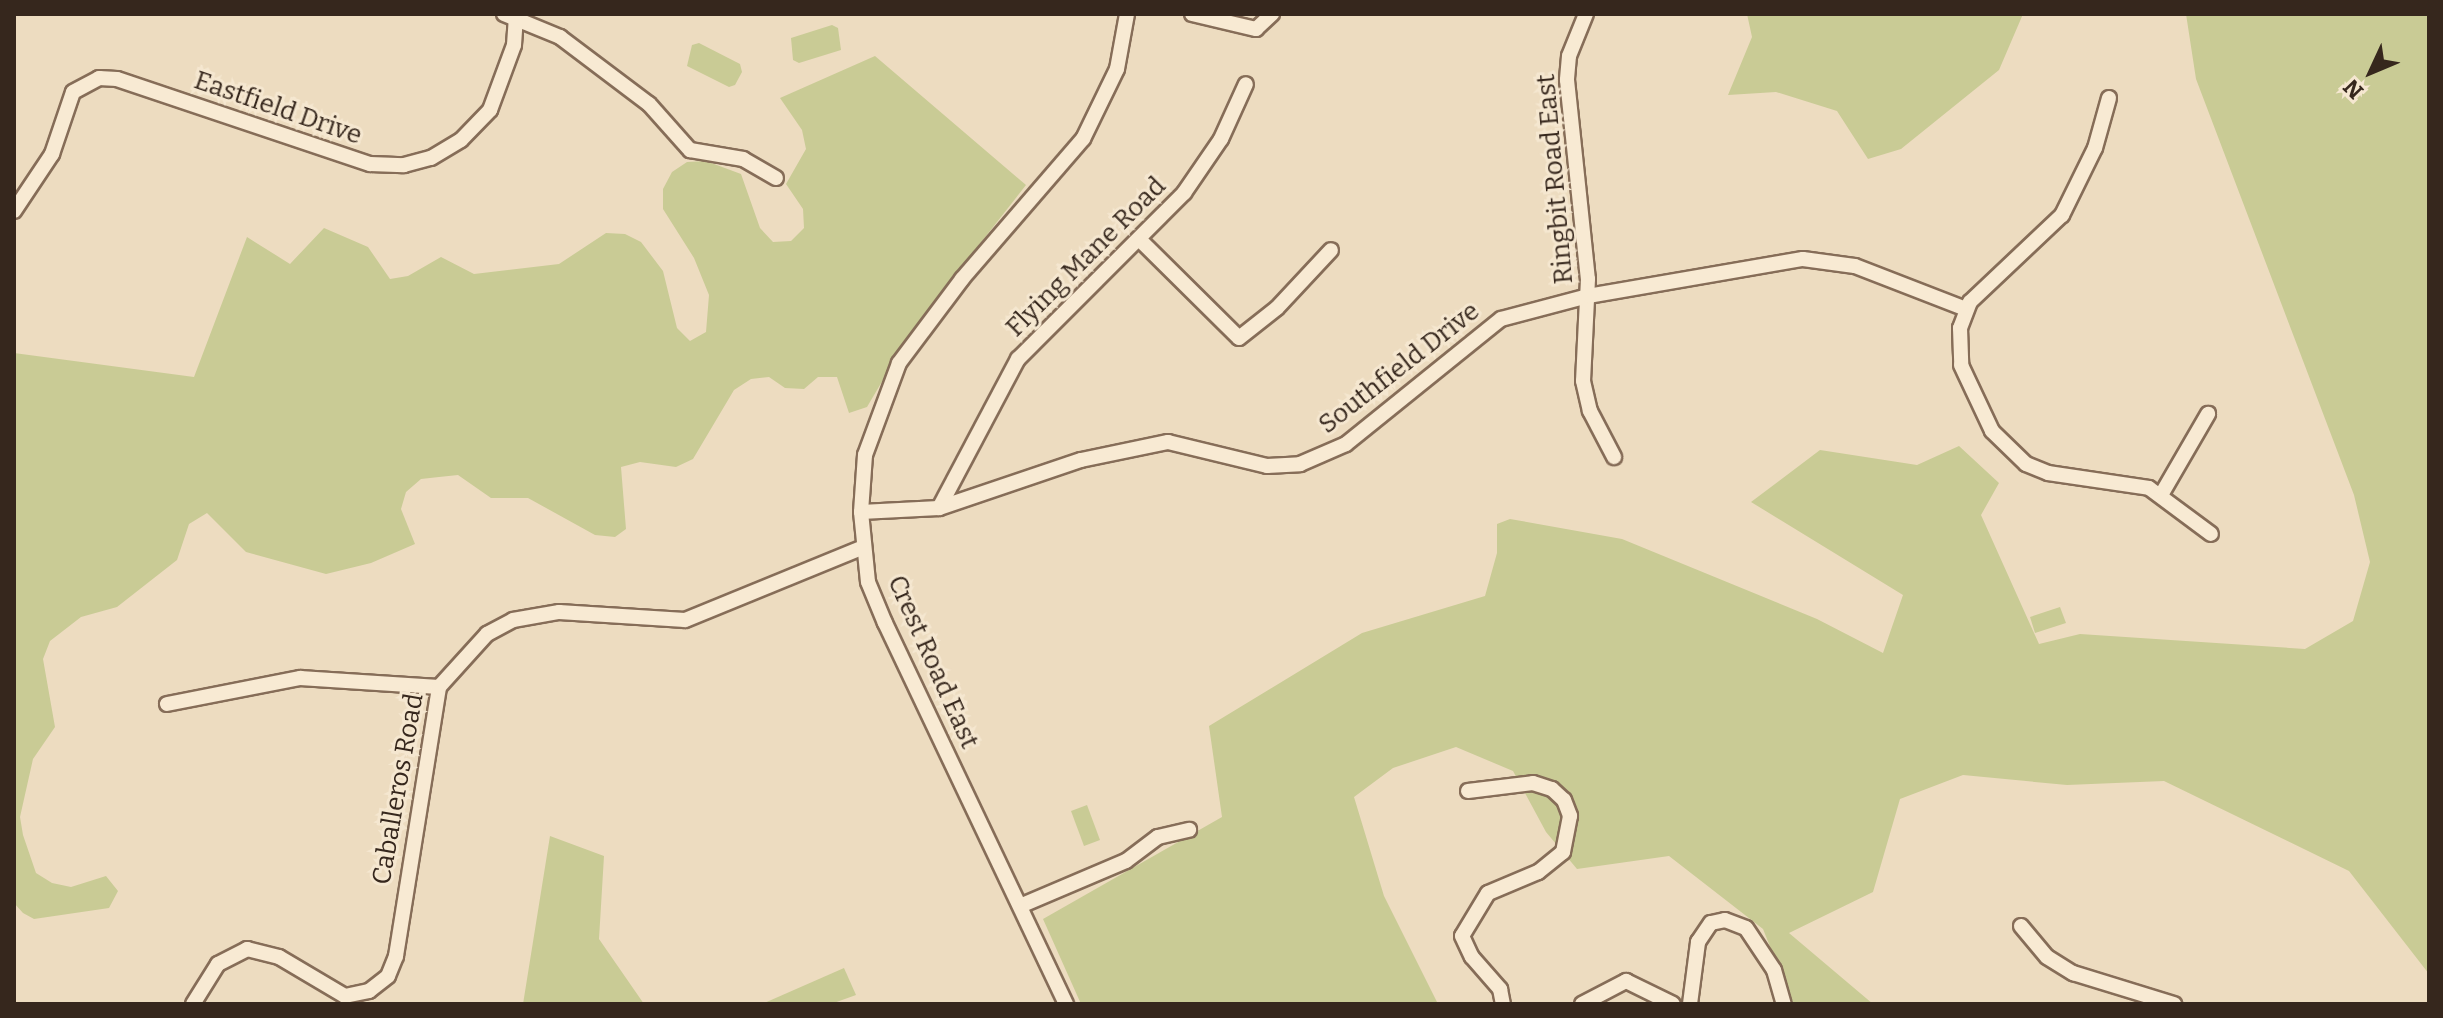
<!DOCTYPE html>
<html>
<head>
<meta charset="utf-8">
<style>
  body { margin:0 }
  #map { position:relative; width:2443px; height:1018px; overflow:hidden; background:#eddcc0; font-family:Bitter,serif }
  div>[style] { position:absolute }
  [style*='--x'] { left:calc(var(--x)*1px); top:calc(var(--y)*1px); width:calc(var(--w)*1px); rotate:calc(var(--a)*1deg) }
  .green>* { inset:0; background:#c9cb95 }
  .roads { filter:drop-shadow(2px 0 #866d58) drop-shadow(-2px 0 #866d58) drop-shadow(0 2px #866d58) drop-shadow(0 -2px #866d58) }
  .minor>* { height:14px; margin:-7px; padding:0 7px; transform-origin:7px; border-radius:7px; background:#f8ead3 }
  span { translate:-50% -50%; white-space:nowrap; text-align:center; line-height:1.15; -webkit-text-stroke:6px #f5e7d0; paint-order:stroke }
  .street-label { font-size:26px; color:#36271d }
  .frame { position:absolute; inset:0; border:16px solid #36271d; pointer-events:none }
  .north { position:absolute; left:2331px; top:32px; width:80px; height:80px; -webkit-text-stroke:6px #f5e7d0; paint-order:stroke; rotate:226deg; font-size:22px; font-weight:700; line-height:32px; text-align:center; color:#36271d }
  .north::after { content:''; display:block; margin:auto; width:28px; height:36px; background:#36271d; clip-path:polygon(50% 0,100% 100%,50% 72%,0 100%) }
</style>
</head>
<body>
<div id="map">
  <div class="green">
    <i style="clip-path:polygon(1747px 14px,2023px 14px,1999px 70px,1901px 149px,1868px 159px,1837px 111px,1776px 92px,1728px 95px,1752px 37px)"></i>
    <i style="clip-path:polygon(2186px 14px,2429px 14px,2429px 974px,2349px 871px,2164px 781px,2067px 785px,1963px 775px,1900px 799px,1873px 892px,1789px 933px,1873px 1004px,1793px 1004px,1763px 929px,1669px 856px,1577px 869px,1546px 832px,1513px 771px,1456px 747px,1393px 768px,1354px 797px,1384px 896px,1438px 1004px,1081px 1004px,1043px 919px,1222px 817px,1209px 726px,1362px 633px,1485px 596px,1497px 553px,1497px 524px,1510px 519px,1622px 539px,1817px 619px,1883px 653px,1903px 595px,1751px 502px,1820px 450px,1917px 465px,1959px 446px,1999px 483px,1981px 515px,2039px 644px,2080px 634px,2305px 649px,2353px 621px,2370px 562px,2354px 495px,2196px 79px)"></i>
    <i style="clip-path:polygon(832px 25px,838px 28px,841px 50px,799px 63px,793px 60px,791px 38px)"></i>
    <i style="clip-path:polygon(699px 43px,740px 64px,742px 72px,735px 85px,729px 87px,687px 66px,692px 45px)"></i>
    <i style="clip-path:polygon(875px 56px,1026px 185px,913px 329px,867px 407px,849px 413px,837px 377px,818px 377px,804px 389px,785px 388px,769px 377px,751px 379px,734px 390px,693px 459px,676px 467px,640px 462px,621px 467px,626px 529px,615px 537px,595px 535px,528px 498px,491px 498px,458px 475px,439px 477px,421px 479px,406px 492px,401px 509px,415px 544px,371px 563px,326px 574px,246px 552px,207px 513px,189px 524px,177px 560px,117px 607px,81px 617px,50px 641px,43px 659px,55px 727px,33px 759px,20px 817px,23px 835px,36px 873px,52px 883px,71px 887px,106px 876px,118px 891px,109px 908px,34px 919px,23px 913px,14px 903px,14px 353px,194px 377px,247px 237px,290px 264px,324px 228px,368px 247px,390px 279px,408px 276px,441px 257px,474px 274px,559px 264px,606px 233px,625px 234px,641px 242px,663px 271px,677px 328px,690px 341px,706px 332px,709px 295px,694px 258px,663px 209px,663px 189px,672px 172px,687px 162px,706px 161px,741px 174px,760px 228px,773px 242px,791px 241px,804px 228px,803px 209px,786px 184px,806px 149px,802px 130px,780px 98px)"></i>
    <i style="clip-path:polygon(2060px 607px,2066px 623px,2035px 633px,2030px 617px)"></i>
    <i style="clip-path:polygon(1087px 805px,1100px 840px,1084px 846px,1071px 811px)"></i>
    <i style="clip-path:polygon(550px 836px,604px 856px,599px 939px,644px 1004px,523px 1004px)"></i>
    <i style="clip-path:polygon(844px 968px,856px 995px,831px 1004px,762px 1004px)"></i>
  </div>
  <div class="roads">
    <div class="minor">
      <i style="--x:504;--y:14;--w:61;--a:22.3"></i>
      <i style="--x:560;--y:37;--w:111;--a:37"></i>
      <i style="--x:649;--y:104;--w:62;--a:48.3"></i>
      <i style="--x:690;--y:150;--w:54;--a:9.6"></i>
      <i style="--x:743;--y:159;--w:38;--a:30"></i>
      <i style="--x:1192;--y:14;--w:66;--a:13.2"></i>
      <i style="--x:1256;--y:29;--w:22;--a:-43"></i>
      <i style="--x:1586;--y:14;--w:45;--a:112"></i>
      <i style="--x:1569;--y:56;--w:24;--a:95"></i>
      <i style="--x:1567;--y:80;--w:200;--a:84"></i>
      <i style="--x:1588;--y:279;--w:102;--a:92.8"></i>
      <i style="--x:1583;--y:381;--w:31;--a:77"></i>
      <i style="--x:1590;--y:411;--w:52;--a:62.4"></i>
      <i style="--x:2109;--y:98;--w:52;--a:105.6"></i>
      <i style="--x:2095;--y:148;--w:75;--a:116.2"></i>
      <i style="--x:2062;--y:215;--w:127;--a:136.6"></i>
      <i style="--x:1970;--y:302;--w:28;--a:111"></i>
      <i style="--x:1960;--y:328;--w:37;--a:88"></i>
      <i style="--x:1961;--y:365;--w:73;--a:64.8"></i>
      <i style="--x:1992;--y:431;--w:47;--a:44.1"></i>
      <i style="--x:2026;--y:464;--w:24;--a:22"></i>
      <i style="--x:2048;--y:473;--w:102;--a:8.4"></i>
      <i style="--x:2149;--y:488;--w:77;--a:36.6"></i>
      <i style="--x:14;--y:211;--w:69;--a:-56.3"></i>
      <i style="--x:52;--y:154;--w:65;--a:-71.3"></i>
      <i style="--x:73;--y:92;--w:30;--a:-28"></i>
      <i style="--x:99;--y:78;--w:18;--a:3"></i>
      <i style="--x:117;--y:79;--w:267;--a:18.6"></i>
      <i style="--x:370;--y:164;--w:34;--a:2"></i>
      <i style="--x:404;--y:165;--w:28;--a:-15"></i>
      <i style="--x:431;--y:158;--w:35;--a:-31"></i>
      <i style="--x:461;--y:140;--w:42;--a:-46"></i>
      <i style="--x:490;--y:110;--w:69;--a:-69.7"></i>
      <i style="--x:514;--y:45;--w:31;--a:-86"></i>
      <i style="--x:1140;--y:240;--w:139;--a:44.7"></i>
      <i style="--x:1239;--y:338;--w:48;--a:-38.3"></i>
      <i style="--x:1277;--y:308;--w:79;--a:-47"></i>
      <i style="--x:2161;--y:495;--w:94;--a:-59.9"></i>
      <i style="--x:939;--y:508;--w:169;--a:-62.1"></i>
      <i style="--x:1018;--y:359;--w:235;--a:-45"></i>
      <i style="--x:1184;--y:193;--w:65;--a:-55.6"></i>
      <i style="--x:1221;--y:139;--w:60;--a:-65.6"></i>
      <i style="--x:861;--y:512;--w:78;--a:-2.9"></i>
      <i style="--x:939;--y:508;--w:150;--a:-18.7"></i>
      <i style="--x:1081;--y:460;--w:89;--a:-11.7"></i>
      <i style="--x:1168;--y:442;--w:102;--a:13.6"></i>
      <i style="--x:1267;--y:466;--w:33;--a:-3"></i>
      <i style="--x:1300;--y:464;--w:50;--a:-23.5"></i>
      <i style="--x:1346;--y:444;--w:199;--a:-38.9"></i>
      <i style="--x:1501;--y:319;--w:90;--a:-14.8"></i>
      <i style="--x:1588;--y:296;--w:218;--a:-9.8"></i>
      <i style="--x:1803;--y:259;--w:52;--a:7.7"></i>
      <i style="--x:1855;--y:266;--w:119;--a:21.2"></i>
      <i style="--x:167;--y:704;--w:136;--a:-11.1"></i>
      <i style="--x:300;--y:678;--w:139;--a:3.7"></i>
      <i style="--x:1468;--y:791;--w:65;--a:-7"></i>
      <i style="--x:1533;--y:783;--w:20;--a:18"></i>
      <i style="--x:1552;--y:789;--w:16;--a:43"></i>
      <i style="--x:1564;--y:800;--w:17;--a:69"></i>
      <i style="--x:1570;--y:816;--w:37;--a:101"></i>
      <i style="--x:1563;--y:852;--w:32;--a:141"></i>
      <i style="--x:1538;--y:872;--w:54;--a:157.2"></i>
      <i style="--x:1488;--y:893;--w:50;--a:121.2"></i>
      <i style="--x:1462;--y:936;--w:23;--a:65"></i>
      <i style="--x:1472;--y:957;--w:43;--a:48.8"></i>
      <i style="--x:1500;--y:989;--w:15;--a:79"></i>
      <i style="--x:1020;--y:906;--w:115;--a:-23"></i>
      <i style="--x:1126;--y:861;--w:40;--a:-37"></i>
      <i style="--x:1158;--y:837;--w:32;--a:-13"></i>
      <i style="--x:2021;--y:926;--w:40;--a:50"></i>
      <i style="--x:2047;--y:957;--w:31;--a:32"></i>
      <i style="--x:2073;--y:973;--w:106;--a:17.1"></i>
      <i style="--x:193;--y:1004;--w:47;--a:-58"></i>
      <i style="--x:218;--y:964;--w:33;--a:-27"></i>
      <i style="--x:247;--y:949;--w:33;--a:14"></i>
      <i style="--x:279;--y:957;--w:77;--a:30.6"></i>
      <i style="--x:345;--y:996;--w:25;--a:-12"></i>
      <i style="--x:369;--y:991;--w:24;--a:-38"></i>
      <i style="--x:388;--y:976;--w:22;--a:-68"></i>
      <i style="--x:396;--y:956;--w:272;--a:-80.9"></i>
      <i style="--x:439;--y:687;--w:72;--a:-47.8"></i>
      <i style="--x:487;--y:634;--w:30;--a:-28"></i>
      <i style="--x:513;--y:620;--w:47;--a:-9.9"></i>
      <i style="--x:559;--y:612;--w:126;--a:3.6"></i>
      <i style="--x:685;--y:620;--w:190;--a:-22.2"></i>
      <i style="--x:1066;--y:1004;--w:422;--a:-115.4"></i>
      <i style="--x:885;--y:623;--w:44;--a:-112.5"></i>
      <i style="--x:868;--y:582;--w:70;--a:-95.7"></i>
      <i style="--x:861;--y:512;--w:57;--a:-86"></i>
      <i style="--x:865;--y:455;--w:98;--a:-69.7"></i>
      <i style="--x:899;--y:363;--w:105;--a:-53.1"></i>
      <i style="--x:962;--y:279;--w:185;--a:-49.2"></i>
      <i style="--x:1083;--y:139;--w:78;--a:-64.1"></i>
      <i style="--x:1117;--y:69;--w:56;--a:-79.7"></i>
      <i style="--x:1582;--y:1004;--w:50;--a:-27.6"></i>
      <i style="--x:1626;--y:981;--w:52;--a:26.1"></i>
      <i style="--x:1690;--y:1004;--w:63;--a:-82.6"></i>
      <i style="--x:1698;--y:942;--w:23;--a:-56"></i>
      <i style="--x:1711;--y:923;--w:14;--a:-12"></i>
      <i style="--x:1725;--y:920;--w:22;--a:21"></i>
      <i style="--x:1746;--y:928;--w:50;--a:56.3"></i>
      <i style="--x:1774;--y:970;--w:35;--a:74"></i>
    </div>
  </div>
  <div class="street-label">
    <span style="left:278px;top:108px;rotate:19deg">Eastfield Drive</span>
    <span style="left:1555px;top:179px;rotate:-95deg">Ringbit Road East</span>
    <span style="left:1086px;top:257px;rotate:-45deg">Flying Mane Road</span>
    <span style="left:1399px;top:368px;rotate:-38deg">Southfield Drive</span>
    <span style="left:933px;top:662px;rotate:66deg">Crest Road East</span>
    <span style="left:398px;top:789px;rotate:-80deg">Caballeros Road</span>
  </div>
  <div class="frame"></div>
  <div class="north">N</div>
</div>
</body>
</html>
